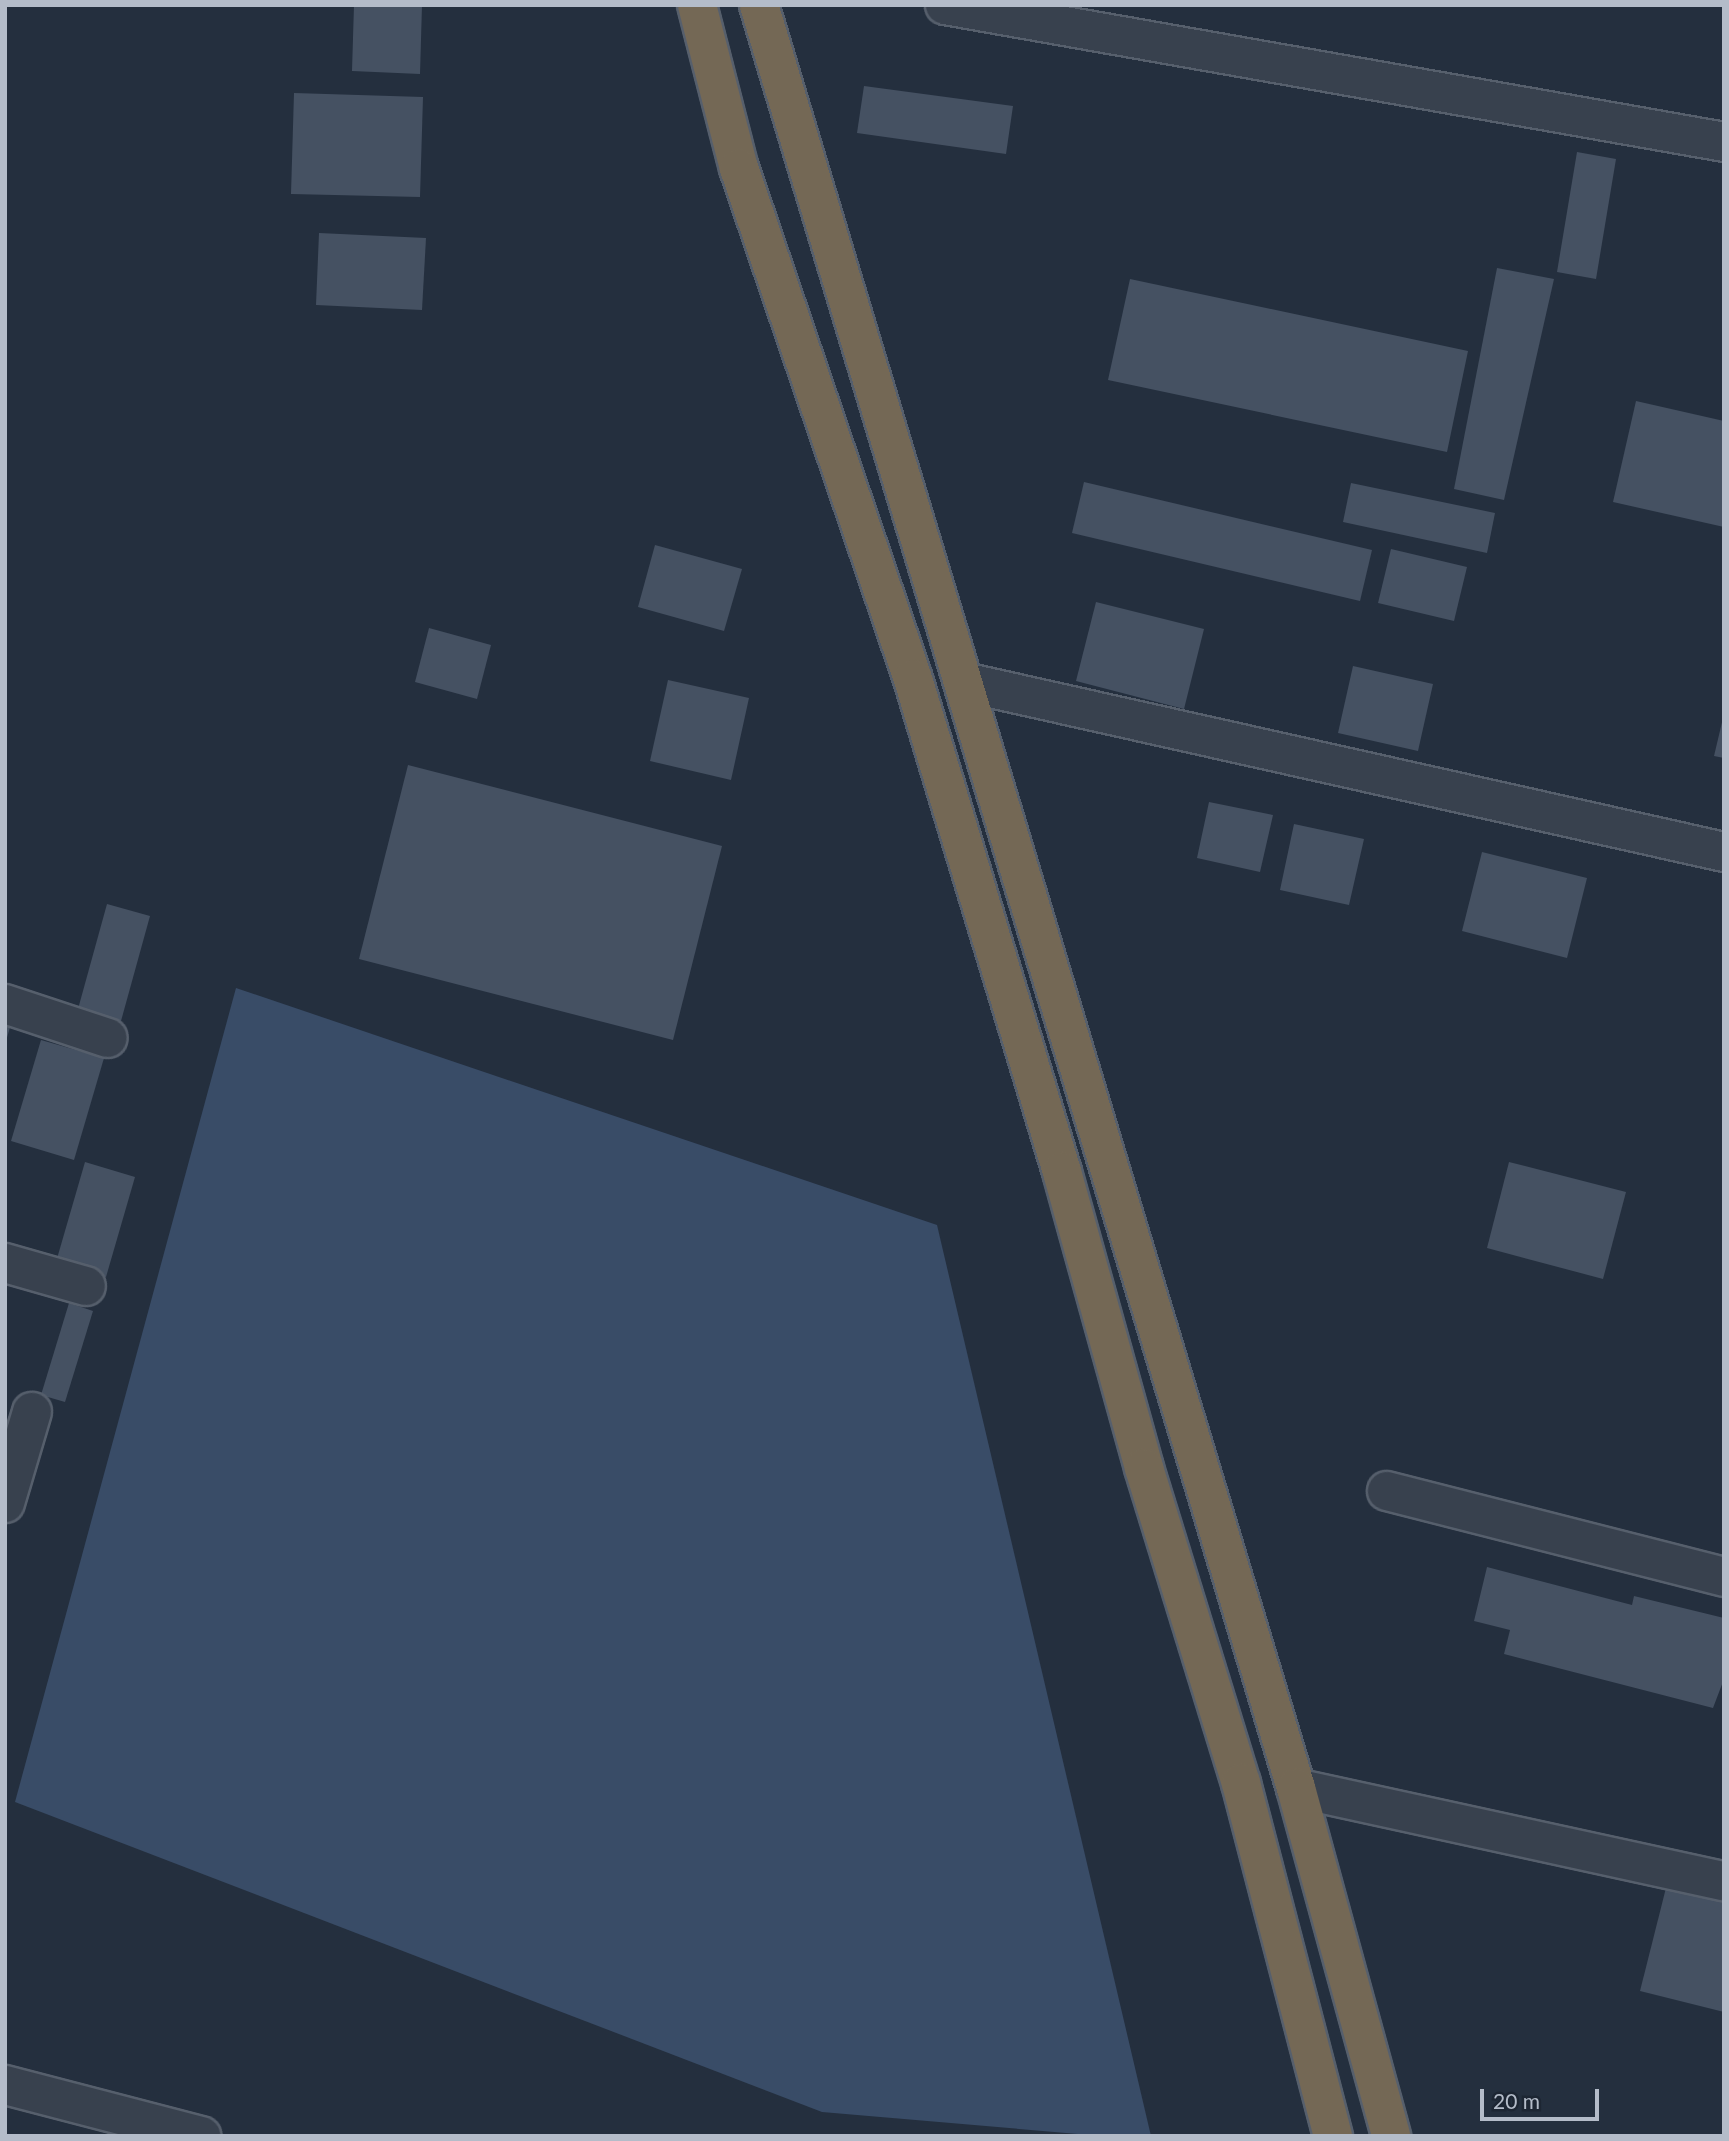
<!DOCTYPE html>
<html>
<head>
<meta charset="utf-8">
<style>
  body { margin:0 }
  #map { position:relative; width:1729px; height:2141px; overflow:hidden; background:#242f3e; font-family:Lato,sans-serif }
  div>[style] { position:absolute }
  [style*='--x'] { left:calc(var(--x)*1px); top:calc(var(--y)*1px); width:calc(var(--w)*1px); rotate:calc(var(--a)*1deg) }
  .water>* { inset:0; background:#394c67 }
  .building>* { inset:0; background:#455162 }
  .roads { filter:drop-shadow(2px 0 #565f6c) drop-shadow(-2px 0 #565f6c) drop-shadow(0 2px #565f6c) drop-shadow(0 -2px #565f6c) }
  .minor>* { height:38px; margin:-19px; padding:0 19px; transform-origin:19px; border-radius:19px; background:#38414e }
  .highway>* { height:38px; margin:-19px; padding:0 19px; transform-origin:19px; border-radius:19px; background:#746855 }
  span { translate:-50% -50%; white-space:nowrap; text-align:center; line-height:1.15; -webkit-text-stroke:6px #1d2633; paint-order:stroke }
  .frame { position:absolute; inset:0; border:7px solid #b4bcc9; pointer-events:none }
  .scale { position:absolute; left:1480px; top:2089px; width:119px; height:32px; box-sizing:border-box; border:4px solid #b4bcc9; border-top:0; padding-left:9px; font-size:21px; line-height:24px; white-space:nowrap; color:#b4bcc9; -webkit-text-stroke:5px #1d2633; paint-order:stroke }
</style>
</head>
<body>
<div id="map">
  <div class="water">
    <i style="clip-path:polygon(236px 988px,937px 1225px,1151px 2136px,1101px 2136px,822px 2112px,15px 1802px)"></i>
  </div>
  <div class="building">
    <i style="clip-path:polygon(354px 5px,422px 5px,420px 74px,352px 71px)"></i>
    <i style="clip-path:polygon(864px 86px,1013px 106px,1006px 154px,857px 133px)"></i>
    <i style="clip-path:polygon(294px 93px,423px 97px,420px 197px,291px 194px)"></i>
    <i style="clip-path:polygon(1577px 152px,1616px 159px,1596px 279px,1557px 272px)"></i>
    <i style="clip-path:polygon(319px 233px,426px 238px,422px 310px,316px 305px)"></i>
    <i style="clip-path:polygon(1497px 268px,1554px 279px,1504px 500px,1454px 489px)"></i>
    <i style="clip-path:polygon(1130px 279px,1468px 351px,1447px 452px,1108px 380px)"></i>
    <i style="clip-path:polygon(1636px 401px,1724px 421px,1724px 527px,1613px 502px)"></i>
    <i style="clip-path:polygon(1084px 482px,1372px 550px,1360px 601px,1072px 533px)"></i>
    <i style="clip-path:polygon(1351px 483px,1495px 513px,1487px 553px,1343px 522px)"></i>
    <i style="clip-path:polygon(655px 545px,742px 569px,724px 631px,638px 607px)"></i>
    <i style="clip-path:polygon(1391px 549px,1467px 567px,1454px 621px,1378px 603px)"></i>
    <i style="clip-path:polygon(1096px 602px,1204px 629px,1184px 709px,1076px 681px)"></i>
    <i style="clip-path:polygon(429px 628px,491px 645px,477px 699px,415px 682px)"></i>
    <i style="clip-path:polygon(1353px 666px,1433px 684px,1418px 751px,1338px 733px)"></i>
    <i style="clip-path:polygon(668px 680px,749px 698px,731px 780px,650px 761px)"></i>
    <i style="clip-path:polygon(1723px 718px,1724px 718px,1724px 758px,1714px 756px)"></i>
    <i style="clip-path:polygon(408px 765px,722px 846px,673px 1040px,359px 959px)"></i>
    <i style="clip-path:polygon(1209px 802px,1273px 815px,1260px 872px,1197px 858px)"></i>
    <i style="clip-path:polygon(1294px 824px,1364px 839px,1349px 905px,1280px 890px)"></i>
    <i style="clip-path:polygon(1482px 852px,1587px 878px,1567px 958px,1462px 931px)"></i>
    <i style="clip-path:polygon(107px 904px,150px 916px,121px 1021px,78px 1009px)"></i>
    <i style="clip-path:polygon(5px 1014px,13px 1017px,6px 1041px,5px 1041px)"></i>
    <i style="clip-path:polygon(41px 1040px,104px 1058px,74px 1160px,11px 1141px)"></i>
    <i style="clip-path:polygon(85px 1162px,135px 1177px,106px 1277px,56px 1262px)"></i>
    <i style="clip-path:polygon(1509px 1162px,1626px 1192px,1603px 1279px,1487px 1248px)"></i>
    <i style="clip-path:polygon(69px 1303px,93px 1311px,65px 1402px,41px 1395px)"></i>
    <i style="clip-path:polygon(1487px 1567px,1632px 1605px,1634px 1596px,1724px 1618px,1724px 1679px,1713px 1708px,1504px 1654px,1510px 1630px,1474px 1621px)"></i>
    <i style="clip-path:polygon(1669px 1876px,1724px 1890px,1724px 2012px,1640px 1991px)"></i>
  </div>
  <div class="roads">
    <div class="minor">
      <i style="--x:945;--y:5;--w:791;--a:9.97"></i>
      <i style="--x:964;--y:682;--w:779;--a:12.61"></i>
      <i style="--x:5;--y:1004;--w:108;--a:18.3"></i>
      <i style="--x:5;--y:1263;--w:84;--a:15.9"></i>
      <i style="--x:1387;--y:1491;--w:348;--a:14.3"></i>
      <i style="--x:5;--y:1503;--w:95;--a:-73.5"></i>
      <i style="--x:1296;--y:1788;--w:438;--a:12.3"></i>
      <i style="--x:5;--y:2085;--w:203;--a:14.6"></i>
    </div>
    <div class="highway">
      <i style="--x:697;--y:5;--w:168;--a:75.6"></i>
      <i style="--x:739;--y:168;--w:540;--a:71.2"></i>
      <i style="--x:913;--y:679;--w:515;--a:73.18"></i>
      <i style="--x:1062;--y:1172;--w:307;--a:74.5"></i>
      <i style="--x:1144;--y:1468;--w:330;--a:72.9"></i>
      <i style="--x:1241;--y:1783;--w:365;--a:75.4"></i>
      <i style="--x:759;--y:5;--w:1862;--a:73.24"></i>
      <i style="--x:1296;--y:1788;--w:361;--a:74.7"></i>
    </div>
  </div>
  <div class="frame"></div>
  <div class="scale">20 m</div>
</div>
</body>
</html>
